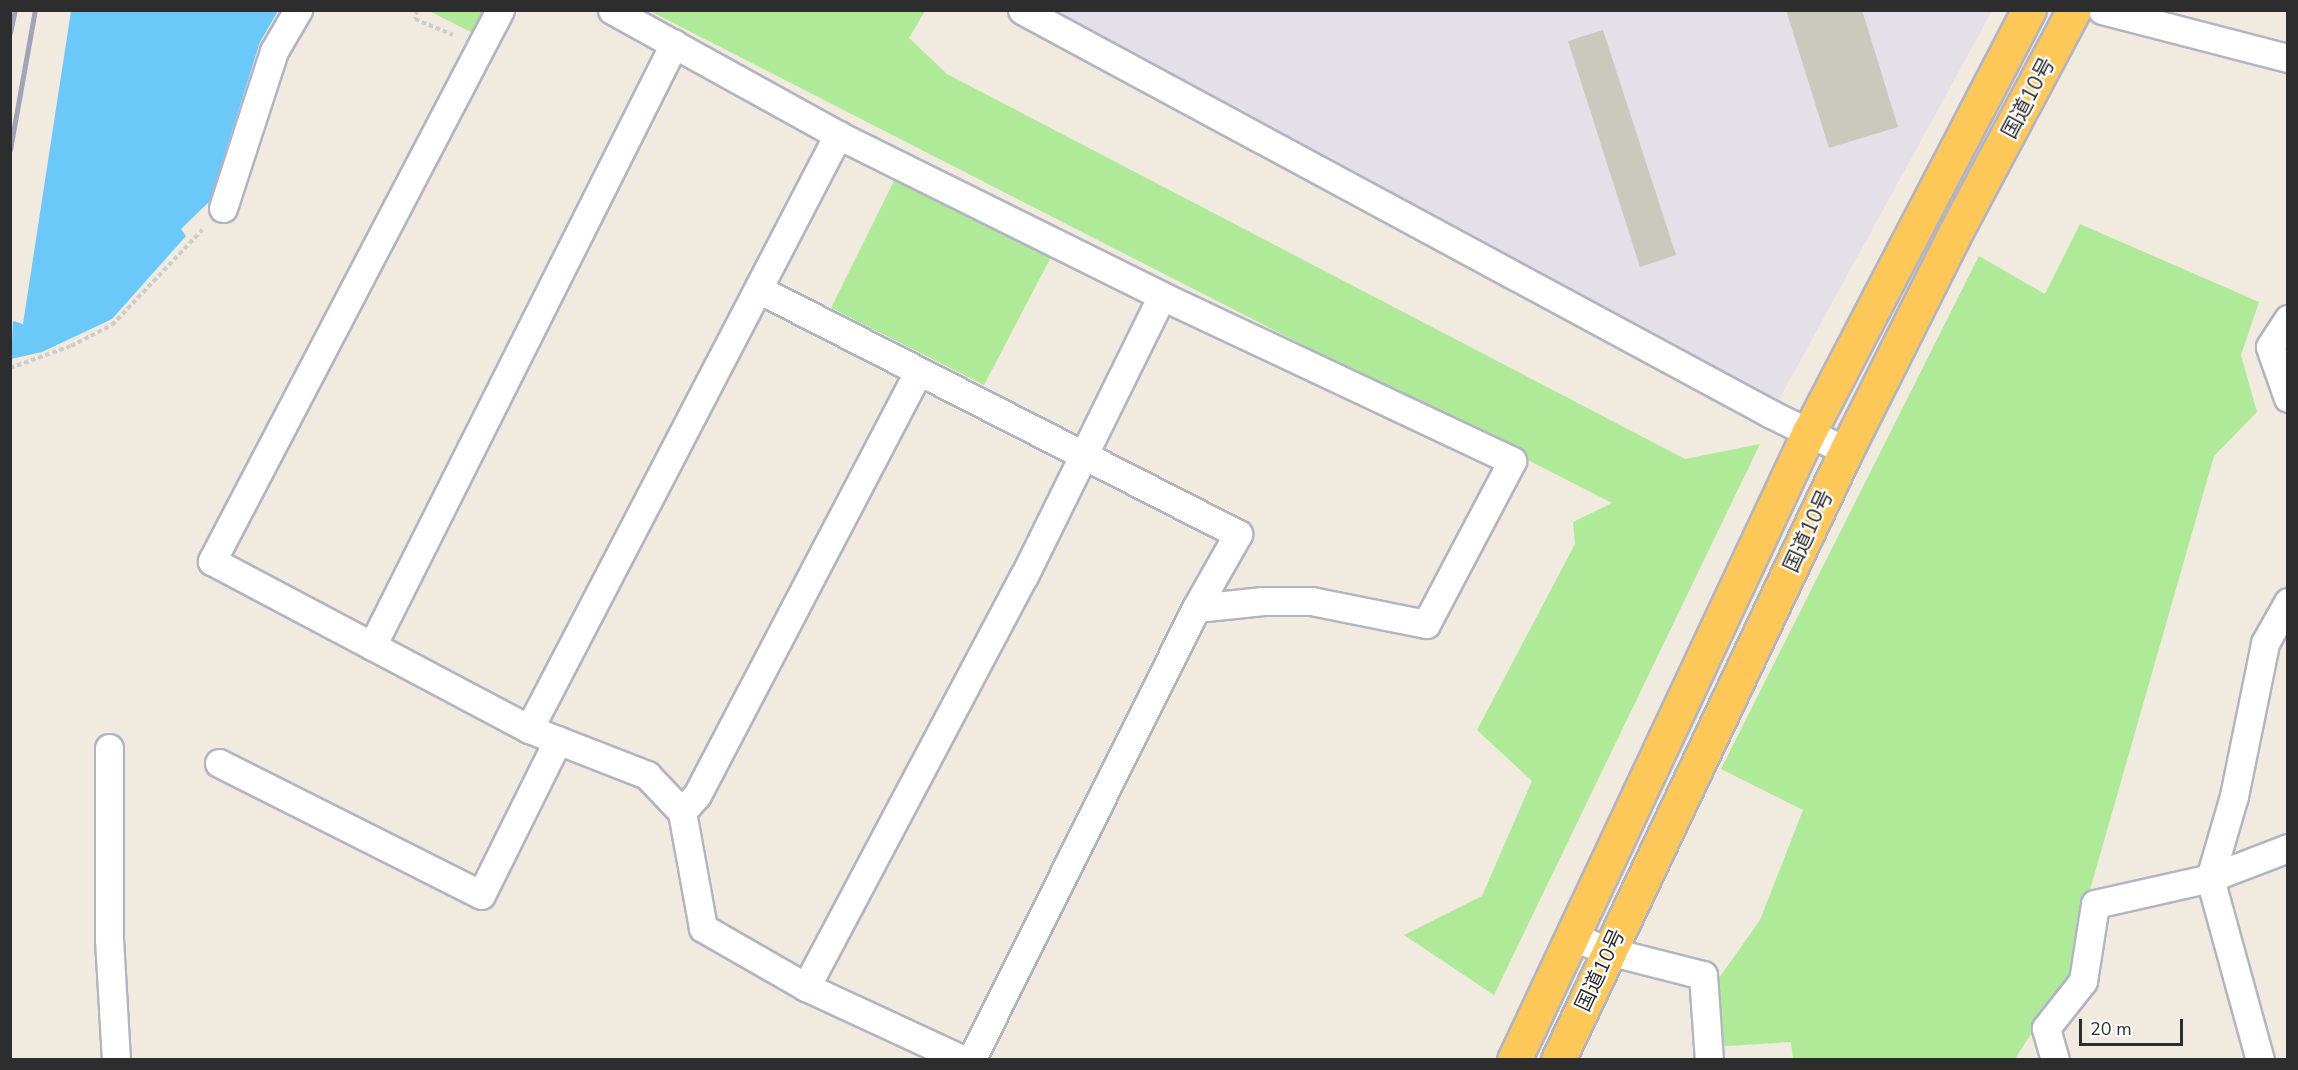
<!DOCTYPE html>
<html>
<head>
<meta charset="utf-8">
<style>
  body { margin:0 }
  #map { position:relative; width:2298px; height:1070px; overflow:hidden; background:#f0eadf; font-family:"Nunito Sans","Noto Sans JP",sans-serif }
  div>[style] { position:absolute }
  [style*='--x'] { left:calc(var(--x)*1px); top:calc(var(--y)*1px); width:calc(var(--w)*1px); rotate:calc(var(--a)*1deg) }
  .industrial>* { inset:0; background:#e3e0e8 }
  .green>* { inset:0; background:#aeea98 }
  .water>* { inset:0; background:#6bc9f9 }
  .building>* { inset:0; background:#cbc8bd }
  .path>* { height:4px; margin-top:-2px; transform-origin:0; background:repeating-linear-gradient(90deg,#cdcdcd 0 4.5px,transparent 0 7.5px) }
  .roads { filter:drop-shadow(2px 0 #b3b4c2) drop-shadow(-2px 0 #b3b4c2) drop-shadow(0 2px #b3b4c2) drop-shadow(0 -2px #b3b4c2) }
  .minor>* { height:27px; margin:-13.5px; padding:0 13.5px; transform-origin:13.5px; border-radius:13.5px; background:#fff }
  .trunk>* { height:33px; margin:-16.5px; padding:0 16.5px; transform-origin:16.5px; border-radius:16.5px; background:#fec859 }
  .rail>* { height:4.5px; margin:-2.25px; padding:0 2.25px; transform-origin:2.25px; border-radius:2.25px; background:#a1a3b9 }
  span { translate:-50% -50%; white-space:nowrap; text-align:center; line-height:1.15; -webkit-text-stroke:4.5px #fff; paint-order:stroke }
  .street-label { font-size:21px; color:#2d2d2d }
  .frame { position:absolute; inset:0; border:12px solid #2d2d2d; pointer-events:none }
  .scale { position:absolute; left:2079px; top:1019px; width:104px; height:27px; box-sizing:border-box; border:3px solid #2d2d2d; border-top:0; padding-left:8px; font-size:18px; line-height:21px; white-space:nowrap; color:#2d2d2d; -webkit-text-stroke:4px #fff; paint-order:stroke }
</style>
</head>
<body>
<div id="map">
  <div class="industrial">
    <i style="clip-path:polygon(1022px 11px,1992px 11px,1771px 414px)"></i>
  </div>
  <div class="green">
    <i style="clip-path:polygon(427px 10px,487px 11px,475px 34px)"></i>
    <i style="clip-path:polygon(650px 11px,925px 11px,909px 38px,947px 74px,1685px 459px,1760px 444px,1494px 995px,1404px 935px,1482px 896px,1532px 781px,1477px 730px,1575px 544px,1573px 522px,1612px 503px)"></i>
    <i style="clip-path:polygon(896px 177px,1051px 257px,984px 385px,831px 308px)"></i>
    <i style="clip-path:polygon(2080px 224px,2259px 302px,2241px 355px,2257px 412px,2214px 456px,2090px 890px,2078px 960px,2015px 1059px,1793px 1060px,1791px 1042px,1712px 1047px,1712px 988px,1760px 920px,1803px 810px,1721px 769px,1979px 256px,2045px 294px)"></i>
  </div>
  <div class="water">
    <i style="clip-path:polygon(71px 11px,278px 11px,260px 42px,210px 201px,181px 229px,186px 236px,112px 319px,42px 352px,11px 359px,13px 321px,23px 324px)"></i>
  </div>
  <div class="building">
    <i style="clip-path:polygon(1786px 10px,1862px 10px,1898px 127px,1829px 148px)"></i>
    <i style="clip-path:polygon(1603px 30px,1676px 255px,1640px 267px,1568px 41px)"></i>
  </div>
  <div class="path">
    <i style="--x:417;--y:10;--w:9;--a:103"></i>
    <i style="--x:415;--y:19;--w:41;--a:22.8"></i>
    <i style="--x:10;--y:368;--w:65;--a:-19.8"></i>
    <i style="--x:71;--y:346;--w:46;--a:-27.1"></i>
    <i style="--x:112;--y:325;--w:131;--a:-46.5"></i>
  </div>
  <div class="roads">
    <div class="minor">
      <i style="--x:500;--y:10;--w:622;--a:117.6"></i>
      <i style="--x:212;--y:561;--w:359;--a:27.9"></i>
      <i style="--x:529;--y:729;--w:127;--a:21.3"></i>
      <i style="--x:647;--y:775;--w:51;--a:46.6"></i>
      <i style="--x:682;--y:812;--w:118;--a:79.7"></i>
      <i style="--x:703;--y:928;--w:119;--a:29.8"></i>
      <i style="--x:806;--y:987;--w:174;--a:24.8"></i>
      <i style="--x:612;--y:10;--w:258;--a:28.9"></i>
      <i style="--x:838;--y:135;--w:362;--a:26.4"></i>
      <i style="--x:1162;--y:296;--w:387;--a:25.2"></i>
      <i style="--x:1512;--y:461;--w:184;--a:117.8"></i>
      <i style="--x:1426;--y:624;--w:117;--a:-168.7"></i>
      <i style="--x:1311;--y:601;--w:48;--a:180"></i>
      <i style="--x:1263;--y:601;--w:67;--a:174"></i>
      <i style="--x:1196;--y:608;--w:505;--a:116.46"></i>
      <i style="--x:1022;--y:10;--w:851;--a:28.34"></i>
      <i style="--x:1771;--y:414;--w:84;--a:26.3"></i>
      <i style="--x:2102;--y:10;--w:192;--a:14.5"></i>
      <i style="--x:223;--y:208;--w:165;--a:-72"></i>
      <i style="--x:274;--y:51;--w:48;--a:-59.7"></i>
      <i style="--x:758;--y:289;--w:539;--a:27.04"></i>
      <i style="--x:1238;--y:534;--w:85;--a:119.6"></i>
      <i style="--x:2288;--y:319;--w:33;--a:123"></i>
      <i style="--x:2270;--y:347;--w:54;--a:70.6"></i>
      <i style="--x:372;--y:646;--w:674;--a:-63.36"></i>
      <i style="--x:529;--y:729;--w:670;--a:-62.52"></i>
      <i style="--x:109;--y:748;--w:191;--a:90"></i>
      <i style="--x:109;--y:939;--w:121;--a:86.7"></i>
      <i style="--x:219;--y:763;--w:293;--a:26.7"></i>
      <i style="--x:481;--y:895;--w:173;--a:-63.6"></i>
      <i style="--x:682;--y:812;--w:23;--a:-49"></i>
      <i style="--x:697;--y:795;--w:477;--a:-62.4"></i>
      <i style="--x:1571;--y:936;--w:40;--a:22"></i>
      <i style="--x:1608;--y:951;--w:98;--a:14.2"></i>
      <i style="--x:1703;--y:975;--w:85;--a:86"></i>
      <i style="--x:806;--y:987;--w:465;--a:-62.1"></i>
      <i style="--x:1024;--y:576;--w:312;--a:-63.8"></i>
      <i style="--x:2055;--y:1060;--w:33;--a:-106"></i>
      <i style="--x:2046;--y:1028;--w:60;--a:-51.8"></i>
      <i style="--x:2083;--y:981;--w:78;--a:-81.1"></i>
      <i style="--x:2095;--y:904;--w:118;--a:-12.7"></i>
      <i style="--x:2210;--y:878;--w:84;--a:-21"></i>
      <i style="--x:2260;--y:1060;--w:189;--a:-105.4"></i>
      <i style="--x:2210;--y:878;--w:85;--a:-73.7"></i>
      <i style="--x:2234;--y:796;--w:156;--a:-78.5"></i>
      <i style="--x:2265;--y:643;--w:47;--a:-60.7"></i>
    </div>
    <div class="trunk">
      <i style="--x:1514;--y:1060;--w:694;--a:-64.84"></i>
      <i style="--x:1809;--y:432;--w:476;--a:-62.5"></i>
      <i style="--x:1558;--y:1060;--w:674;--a:-64.69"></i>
      <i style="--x:1846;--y:451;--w:237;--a:-63.4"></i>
      <i style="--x:1952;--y:239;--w:259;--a:-62"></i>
    </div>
  </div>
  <div class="rail">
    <i style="--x:10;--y:33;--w:24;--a:-78"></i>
    <i style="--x:10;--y:150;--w:142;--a:-79.9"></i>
  </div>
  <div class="street-label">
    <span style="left:2028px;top:98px;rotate:-62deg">国道10号</span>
    <span style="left:1808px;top:531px;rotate:-65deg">国道10号</span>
    <span style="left:1600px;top:970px;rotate:-65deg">国道10号</span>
  </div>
  <div class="frame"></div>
  <div class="scale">20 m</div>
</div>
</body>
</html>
